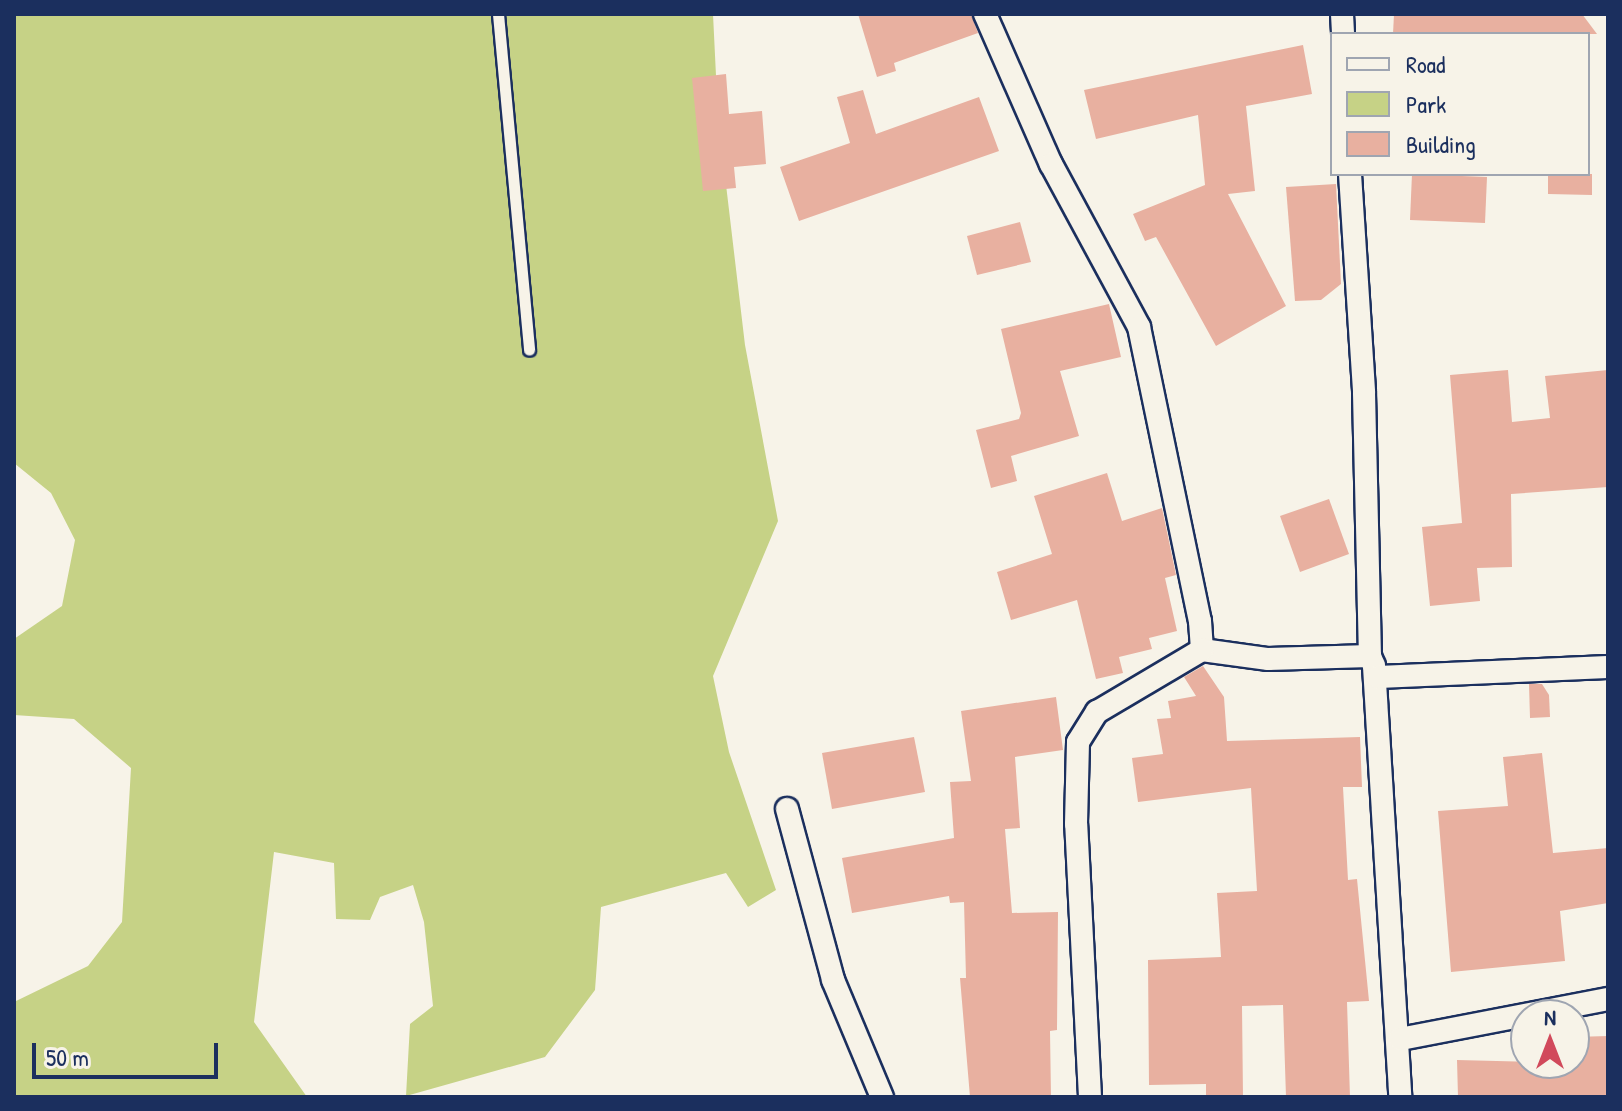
<!DOCTYPE html>
<html>
<head>
<meta charset="utf-8">
<style>
  body { margin:0 }
  #map { position:relative; width:1622px; height:1111px; overflow:hidden; background:#f7f3e8; font-family:"Patrick Hand",sans-serif }
  div>[style] { position:absolute }
  [style*='--x'] { left:calc(var(--x)*1px); top:calc(var(--y)*1px); width:calc(var(--w)*1px); rotate:calc(var(--a)*1deg) }
  .green>* { inset:0; background:#c6d286 }
  .building>* { inset:0; background:#e8b0a0 }
  .roads { filter:drop-shadow(2px 0 #1b2f5e) drop-shadow(-2px 0 #1b2f5e) drop-shadow(0 2px #1b2f5e) drop-shadow(0 -2px #1b2f5e) }
  .lane>* { height:11px; margin:-5.5px; padding:0 5.5px; transform-origin:5.5px; border-radius:5.5px; background:#f7f3e8 }
  .street>* { height:22px; margin:-11px; padding:0 11px; transform-origin:11px; border-radius:11px; background:#f7f3e8 }
  span { translate:-50% -50%; white-space:nowrap; text-align:center; line-height:1.15; -webkit-text-stroke:8px #f7f3e8; paint-order:stroke }
  .frame { position:absolute; inset:0; border:16px solid #1b2f5e; pointer-events:none }
  .legend { position:absolute; left:1330px; top:32px; width:260px; height:144px; box-sizing:border-box; background:#f7f3e8; border:2px solid #9fa5b1; margin:0; padding:10px 14px; list-style:none; font-size:24px; color:#1b2f5e }
  .legend li { display:flex; align-items:center; gap:16px; height:40px }
  .legend b { width:40px; border:2px solid #9fa5b1 }
  .north { position:absolute; left:1510px; top:999px; width:80px; height:80px; box-sizing:border-box; background:#f7f3e8; border:2px solid #9fa5b1; border-radius:50%; rotate:0deg; font-size:22px; font-weight:700; line-height:32px; text-align:center; color:#1b2f5e }
  .north::after { content:''; display:block; margin:auto; width:28px; height:36px; background:#d1495b; clip-path:polygon(50% 0,100% 100%,50% 72%,0 100%) }
  .scale { position:absolute; left:32px; top:1043px; width:186px; height:36px; box-sizing:border-box; border:4px solid #1b2f5e; border-top:0; padding-left:10px; font-size:24px; line-height:28px; white-space:nowrap; color:#1b2f5e; -webkit-text-stroke:6px #f7f3e8; paint-order:stroke }
</style>
</head>
<body>
<div id="map">
  <div class="green">
    <i style="clip-path:polygon(14px 14px,713px 14px,718px 117px,745px 345px,778px 521px,713px 676px,729px 752px,776px 890px,748px 907px,726px 873px,601px 907px,595px 990px,545px 1057px,406px 1096px,410px 1024px,433px 1006px,424px 922px,413px 885px,380px 897px,370px 920px,336px 919px,334px 863px,274px 852px,254px 1022px,307px 1097px,14px 1097px,14px 1002px,88px 966px,122px 922px,131px 768px,74px 719px,14px 715px,14px 639px,62px 606px,75px 540px,51px 493px,14px 463px)"></i>
  </div>
  <div class="building">
    <i style="clip-path:polygon(858px 14px,971px 14px,978px 33px,894px 63px,896px 71px,877px 77px)"></i>
    <i style="clip-path:polygon(1394px 14px,1582px 14px,1597px 34px,1393px 34px)"></i>
    <i style="clip-path:polygon(1303px 45px,1312px 94px,1246px 106px,1255px 191px,1228px 194px,1286px 306px,1216px 346px,1156px 237px,1145px 241px,1133px 214px,1205px 185px,1198px 115px,1096px 139px,1084px 90px)"></i>
    <i style="clip-path:polygon(726px 74px,729px 114px,762px 111px,766px 164px,734px 167px,736px 188px,703px 191px,692px 78px)"></i>
    <i style="clip-path:polygon(863px 90px,876px 134px,979px 97px,999px 151px,799px 221px,780px 167px,850px 143px,837px 97px)"></i>
    <i style="clip-path:polygon(1412px 174px,1487px 177px,1485px 223px,1410px 220px)"></i>
    <i style="clip-path:polygon(1548px 174px,1592px 174px,1592px 195px,1548px 194px)"></i>
    <i style="clip-path:polygon(1336px 184px,1341px 284px,1321px 300px,1295px 301px,1286px 187px)"></i>
    <i style="clip-path:polygon(1020px 222px,1031px 262px,977px 275px,967px 236px)"></i>
    <i style="clip-path:polygon(1109px 304px,1121px 357px,1060px 371px,1079px 436px,1011px 456px,1017px 481px,991px 488px,976px 430px,1019px 419px,1021px 413px,1001px 329px)"></i>
    <i style="clip-path:polygon(1508px 370px,1512px 422px,1550px 418px,1545px 376px,1608px 370px,1608px 487px,1511px 494px,1512px 567px,1477px 568px,1480px 601px,1430px 606px,1422px 527px,1462px 523px,1450px 375px)"></i>
    <i style="clip-path:polygon(1107px 473px,1122px 521px,1162px 508px,1176px 575px,1165px 578px,1177px 631px,1149px 638px,1152px 649px,1119px 657px,1123px 673px,1096px 679px,1077px 600px,1011px 620px,997px 572px,1052px 554px,1034px 496px)"></i>
    <i style="clip-path:polygon(1329px 499px,1349px 554px,1300px 572px,1280px 516px)"></i>
    <i style="clip-path:polygon(1203px 666px,1224px 697px,1227px 741px,1360px 737px,1362px 787px,1343px 787px,1348px 880px,1357px 879px,1369px 1001px,1347px 1002px,1350px 1097px,1286px 1097px,1283px 1005px,1242px 1006px,1243px 1097px,1206px 1097px,1206px 1084px,1149px 1085px,1148px 960px,1221px 957px,1217px 893px,1257px 891px,1251px 788px,1138px 802px,1132px 758px,1163px 754px,1157px 719px,1171px 718px,1168px 701px,1196px 696px,1184px 677px)"></i>
    <i style="clip-path:polygon(1529px 684px,1542px 684px,1549px 695px,1550px 717px,1530px 718px)"></i>
    <i style="clip-path:polygon(1056px 697px,1063px 750px,1015px 757px,1020px 828px,1005px 829px,1012px 913px,1058px 912px,1057px 1030px,1050px 1031px,1051px 1097px,970px 1097px,960px 978px,966px 978px,964px 902px,950px 903px,949px 896px,852px 913px,842px 858px,954px 838px,950px 782px,971px 781px,961px 711px)"></i>
    <i style="clip-path:polygon(914px 737px,925px 792px,832px 809px,822px 753px)"></i>
    <i style="clip-path:polygon(1542px 753px,1553px 853px,1608px 848px,1608px 903px,1560px 911px,1565px 961px,1451px 972px,1438px 811px,1508px 806px,1503px 757px)"></i>
    <i style="clip-path:polygon(1608px 1036px,1608px 1097px,1458px 1097px,1457px 1060px,1574px 1063px,1574px 1037px)"></i>
  </div>
  <div class="roads">
    <div class="lane">
      <i style="--x:498;--y:14;--w:337;--a:84.7"></i>
    </div>
    <div class="street">
      <i style="--x:985;--y:14;--w:164;--a:66.3"></i>
      <i style="--x:1051;--y:164;--w:185;--a:61.6"></i>
      <i style="--x:1139;--y:327;--w:300;--a:78.3"></i>
      <i style="--x:1200;--y:621;--w:29;--a:86"></i>
      <i style="--x:1202;--y:650;--w:67;--a:7.8"></i>
      <i style="--x:1268;--y:659;--w:102;--a:-1.7"></i>
      <i style="--x:1370;--y:656;--w:11;--a:68"></i>
      <i style="--x:1374;--y:666;--w:432;--a:86.5"></i>
      <i style="--x:1342;--y:14;--w:20;--a:87"></i>
      <i style="--x:1350;--y:174;--w:219;--a:86.3"></i>
      <i style="--x:1364;--y:393;--w:263;--a:88.7"></i>
      <i style="--x:1378;--y:677;--w:230;--a:-2.5"></i>
      <i style="--x:787;--y:809;--w:177;--a:74.9"></i>
      <i style="--x:833;--y:980;--w:127;--a:67.3"></i>
      <i style="--x:1400;--y:1039;--w:212;--a:-10.9"></i>
      <i style="--x:1090;--y:1097;--w:273;--a:-92.9"></i>
      <i style="--x:1076;--y:824;--w:82;--a:-88.6"></i>
      <i style="--x:1078;--y:742;--w:36;--a:-58"></i>
      <i style="--x:1097;--y:712;--w:122;--a:-30.6"></i>
    </div>
  </div>
  <div class="frame"></div>
  <ul class="legend">
  <li><b style="height:10px;background:#f7f3e8"></b>Road</li>
  <li><b style="height:22px;background:#c6d286"></b>Park</li>
  <li><b style="height:22px;background:#e8b0a0"></b>Building</li>
  </ul>
  <div class="north">N</div>
  <div class="scale">50 m</div>
</div>
</body>
</html>
